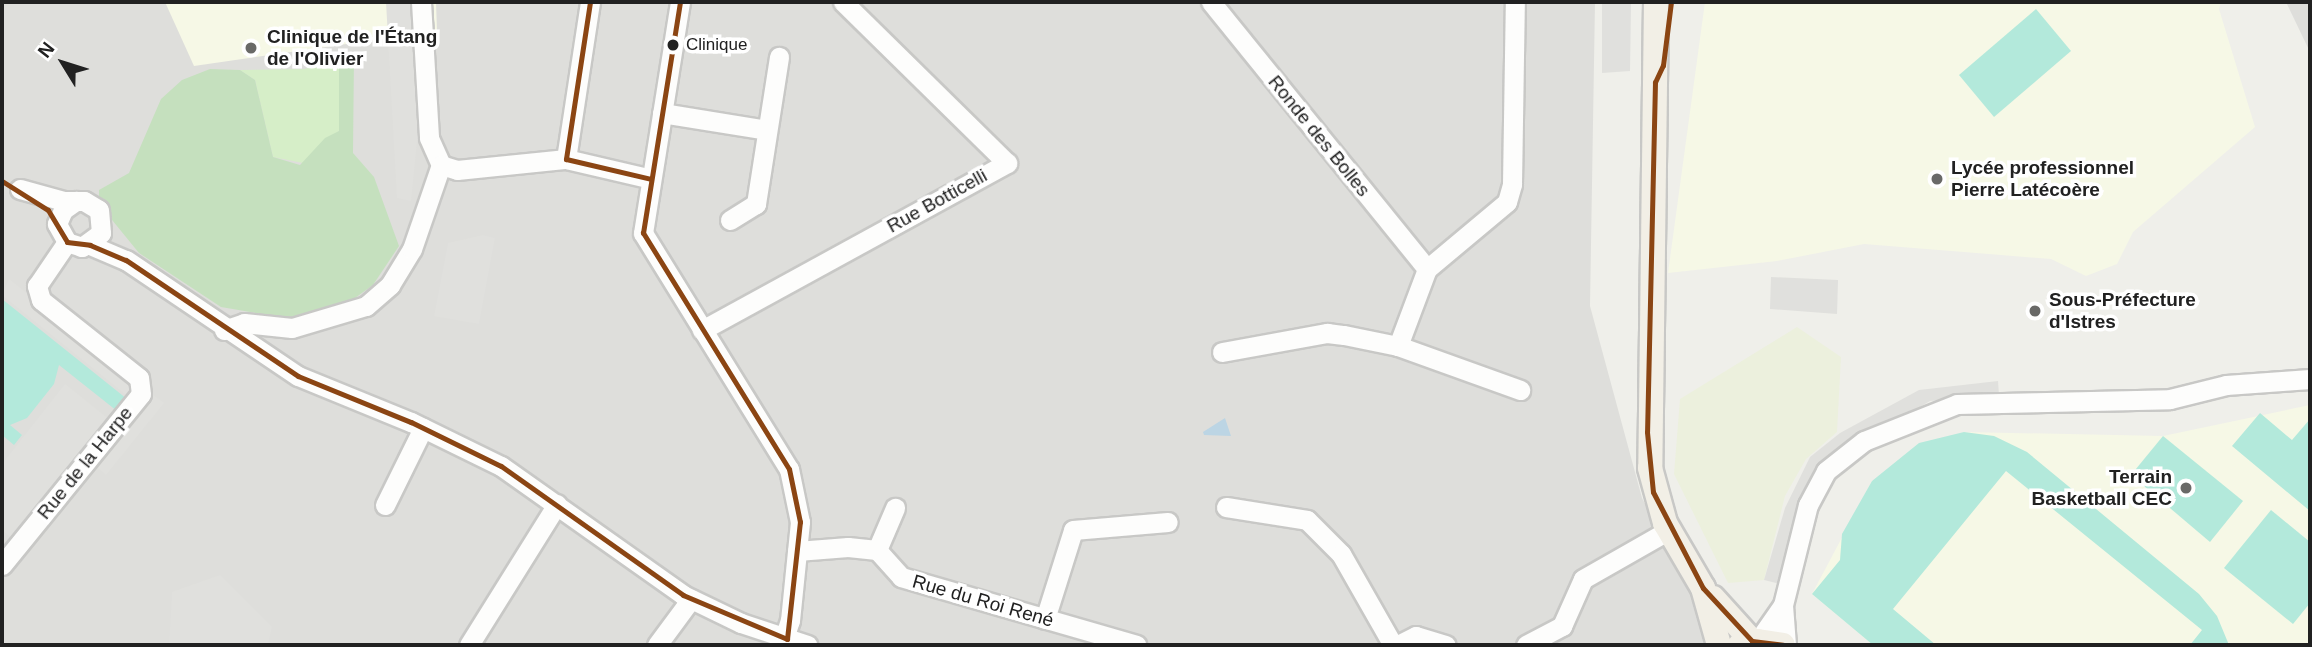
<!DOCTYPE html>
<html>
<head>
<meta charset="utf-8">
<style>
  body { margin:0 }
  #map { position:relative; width:2312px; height:647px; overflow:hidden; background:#efefea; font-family:Helvetica,sans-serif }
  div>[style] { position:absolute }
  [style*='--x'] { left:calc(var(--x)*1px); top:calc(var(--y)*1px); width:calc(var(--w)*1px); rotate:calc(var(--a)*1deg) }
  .residential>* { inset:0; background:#dededb }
  .education>* { inset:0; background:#f6f8e6 }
  .farmland>* { inset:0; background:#ecf0dd }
  .grass>* { inset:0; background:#d6eec8 }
  .forest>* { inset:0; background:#c5e0be }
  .pitch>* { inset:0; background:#b3e9db }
  .parking>* { inset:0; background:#e0e0dd }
  .water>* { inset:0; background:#bcd5e4 }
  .roads { filter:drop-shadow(2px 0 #c8c8c6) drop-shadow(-2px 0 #c8c8c6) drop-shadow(0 2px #c8c8c6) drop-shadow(0 -2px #c8c8c6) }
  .minor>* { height:19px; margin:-9.5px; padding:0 9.5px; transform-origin:9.5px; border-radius:9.5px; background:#fdfdfc }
  .major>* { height:24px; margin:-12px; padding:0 12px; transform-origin:12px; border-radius:12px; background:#f2efe6 }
  .bus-1>* { height:5px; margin:-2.5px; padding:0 2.5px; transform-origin:2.5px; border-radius:2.5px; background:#8b4513 }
  .dots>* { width:19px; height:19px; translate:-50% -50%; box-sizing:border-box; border:4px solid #fff; border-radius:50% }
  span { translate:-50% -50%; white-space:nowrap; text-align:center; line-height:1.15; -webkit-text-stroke:7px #fff; paint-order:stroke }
  .bus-label { font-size:17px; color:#212121 }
  .left { translate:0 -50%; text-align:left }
  .poi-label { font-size:19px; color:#212121; font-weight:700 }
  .right { translate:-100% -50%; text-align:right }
  .street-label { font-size:19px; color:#212121 }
  .frame { position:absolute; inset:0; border:4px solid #212121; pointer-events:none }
  .north { position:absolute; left:28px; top:28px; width:70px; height:70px; -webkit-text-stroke:5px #fff; paint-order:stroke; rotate:308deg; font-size:19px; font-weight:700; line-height:28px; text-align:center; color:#212121 }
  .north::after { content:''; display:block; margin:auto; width:24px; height:32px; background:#212121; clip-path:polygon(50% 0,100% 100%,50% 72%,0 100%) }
</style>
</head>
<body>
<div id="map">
  <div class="residential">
    <i style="clip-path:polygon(2px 2px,1595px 2px,1590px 306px,1642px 498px,1707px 623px,1703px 645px,2px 645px)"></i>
    <i style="clip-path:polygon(2286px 2px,2310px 2px,2310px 52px)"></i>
  </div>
  <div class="education">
    <i style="clip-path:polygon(165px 2px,436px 2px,437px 31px,194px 66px)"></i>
    <i style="clip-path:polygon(1705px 2px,2221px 2px,2219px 9px,2255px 127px,2133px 232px,2117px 264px,2086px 276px,2051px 259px,1864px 244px,1777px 261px,1668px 273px)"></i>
    <i style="clip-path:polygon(2310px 405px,2310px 645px,1873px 645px,1812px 594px,1872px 481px,1964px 432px,2163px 436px)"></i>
  </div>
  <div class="farmland">
    <i style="clip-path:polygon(1797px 327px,1841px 357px,1837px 432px,1806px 459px,1785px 496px,1764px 580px,1728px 583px,1674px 474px,1680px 399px)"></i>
  </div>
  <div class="grass">
    <i style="clip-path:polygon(339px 56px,339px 131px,303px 163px,273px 157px,255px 80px,240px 70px,305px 69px)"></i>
  </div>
  <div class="forest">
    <i style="clip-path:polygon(339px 56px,354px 56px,353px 153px,374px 177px,399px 246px,373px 285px,355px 298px,302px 321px,221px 307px,139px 253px,99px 204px,99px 190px,129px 173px,161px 99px,182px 80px,210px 69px,240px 70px,255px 80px,273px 157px,300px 165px,325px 138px,339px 131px)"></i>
  </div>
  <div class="pitch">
    <i style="clip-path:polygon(2036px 9px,2071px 51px,1994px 117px,1959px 75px)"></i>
    <i style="clip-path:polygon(2px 299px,127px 399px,117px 411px,59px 365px,54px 384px,27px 418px,10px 425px,22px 435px,14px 445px,2px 435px)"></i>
    <i style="clip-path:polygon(2260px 413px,2292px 440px,2310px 419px,2310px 511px,2232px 446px)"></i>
    <i style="clip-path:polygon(1964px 432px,1994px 436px,2027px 452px,2199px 594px,2217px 616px,2229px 645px,2190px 645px,2202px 630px,2006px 471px,1893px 609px,1936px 645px,1873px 645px,1812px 594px,1840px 560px,1842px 534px,1872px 481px,1919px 443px)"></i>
    <i style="clip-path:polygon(2163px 436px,2243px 501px,2210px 542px,2131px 475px)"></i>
    <i style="clip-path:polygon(2271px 510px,2310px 542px,2310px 603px,2293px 624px,2224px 568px)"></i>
  </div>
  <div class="parking">
    <i style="clip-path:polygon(386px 2px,431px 2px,438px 93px,421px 101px,411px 201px,397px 198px)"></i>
    <i style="clip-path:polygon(1602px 2px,1631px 2px,1630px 71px,1602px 73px)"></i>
    <i style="clip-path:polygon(483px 235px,495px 238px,479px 324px,434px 316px,448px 243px)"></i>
    <i style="clip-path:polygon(1771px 277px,1838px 280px,1837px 314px,1770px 309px)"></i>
    <i style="clip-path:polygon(9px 279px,143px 387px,135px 402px,2px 295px)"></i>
    <i style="clip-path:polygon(1998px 381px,1999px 395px,1930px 401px,1825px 463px,1780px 584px,1764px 580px,1785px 508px,1810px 457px,1840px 433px,1919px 390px)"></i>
    <i style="clip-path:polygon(65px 384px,116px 425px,19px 544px,2px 530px,2px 464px)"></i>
    <i style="clip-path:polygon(153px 395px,164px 403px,106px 475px,96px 466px)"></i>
    <i style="clip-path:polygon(220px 575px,272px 627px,268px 645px,169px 645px,172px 592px)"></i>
  </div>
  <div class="water">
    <i style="clip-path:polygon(1225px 418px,1231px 436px,1204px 435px,1203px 432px)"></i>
  </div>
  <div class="roads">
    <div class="minor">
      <i style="--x:421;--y:2;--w:136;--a:86.6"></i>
      <i style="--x:429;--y:138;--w:30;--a:66"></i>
      <i style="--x:441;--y:165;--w:17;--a:17"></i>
      <i style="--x:457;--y:170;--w:110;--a:-5.8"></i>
      <i style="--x:566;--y:159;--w:87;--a:13.2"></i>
      <i style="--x:680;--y:2;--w:234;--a:99.1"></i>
      <i style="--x:643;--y:233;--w:278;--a:58.3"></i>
      <i style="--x:789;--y:469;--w:54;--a:78.3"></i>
      <i style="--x:800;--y:522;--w:99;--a:95.8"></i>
      <i style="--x:790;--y:620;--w:26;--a:108"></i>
      <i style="--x:1211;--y:2;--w:343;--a:51"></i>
      <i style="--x:662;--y:113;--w:106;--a:9.2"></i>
      <i style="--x:566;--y:159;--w:159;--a:-81.3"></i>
      <i style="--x:20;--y:189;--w:46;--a:15.3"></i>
      <i style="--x:64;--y:201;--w:20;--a:0"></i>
      <i style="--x:84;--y:201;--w:17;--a:31"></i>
      <i style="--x:99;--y:210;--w:23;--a:85"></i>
      <i style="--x:101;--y:233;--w:24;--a:144"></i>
      <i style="--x:82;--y:247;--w:16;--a:-162"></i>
      <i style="--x:67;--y:242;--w:21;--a:-119"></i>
      <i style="--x:57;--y:224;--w:15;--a:-67"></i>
      <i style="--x:63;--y:210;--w:16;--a:-35"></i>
      <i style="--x:730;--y:220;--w:31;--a:-32"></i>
      <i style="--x:756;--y:204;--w:149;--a:-81.1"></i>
      <i style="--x:90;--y:245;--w:39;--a:23"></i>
      <i style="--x:126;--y:260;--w:207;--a:34"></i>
      <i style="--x:298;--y:376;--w:122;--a:22.2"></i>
      <i style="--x:411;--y:422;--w:100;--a:26.1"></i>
      <i style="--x:501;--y:466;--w:223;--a:35.3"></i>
      <i style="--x:683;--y:595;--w:64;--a:25.8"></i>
      <i style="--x:741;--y:623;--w:70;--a:18.4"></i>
      <i style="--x:224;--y:330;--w:21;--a:-19"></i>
      <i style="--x:244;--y:323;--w:48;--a:5.9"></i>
      <i style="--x:292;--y:328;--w:77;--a:-16.6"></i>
      <i style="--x:366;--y:306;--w:32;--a:-41"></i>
      <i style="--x:390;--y:285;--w:42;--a:-58.6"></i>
      <i style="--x:412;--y:249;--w:89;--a:-71"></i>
      <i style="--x:702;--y:330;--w:348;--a:-28.7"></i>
      <i style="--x:1007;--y:163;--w:230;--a:-135.5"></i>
      <i style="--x:1398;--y:346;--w:82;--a:-69.4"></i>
      <i style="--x:1427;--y:269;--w:104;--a:-39.9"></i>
      <i style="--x:1507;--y:202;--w:19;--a:-74"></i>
      <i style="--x:1512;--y:184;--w:182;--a:-89.1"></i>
      <i style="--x:1222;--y:352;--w:107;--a:-10.3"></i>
      <i style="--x:1327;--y:333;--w:17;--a:7"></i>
      <i style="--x:1344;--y:335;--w:55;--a:11.5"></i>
      <i style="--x:1398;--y:346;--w:130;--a:19.8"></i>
      <i style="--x:385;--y:505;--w:86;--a:-63.7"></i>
      <i style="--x:1226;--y:507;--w:82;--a:9.1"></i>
      <i style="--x:1307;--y:520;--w:48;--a:45"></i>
      <i style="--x:1341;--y:554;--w:105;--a:60.3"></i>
      <i style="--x:877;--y:550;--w:46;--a:-66.8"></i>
      <i style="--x:797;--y:551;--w:51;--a:-4.5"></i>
      <i style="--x:848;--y:547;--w:29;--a:6"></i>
      <i style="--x:877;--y:550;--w:36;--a:48"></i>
      <i style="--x:901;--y:577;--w:245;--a:16.1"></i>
      <i style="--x:2;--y:565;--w:220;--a:-50.9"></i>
      <i style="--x:141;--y:394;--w:16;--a:-97"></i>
      <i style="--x:139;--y:378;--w:125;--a:-141.5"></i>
      <i style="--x:41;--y:300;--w:15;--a:-106"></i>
      <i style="--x:37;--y:286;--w:53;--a:-55.7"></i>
      <i style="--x:1045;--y:619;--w:93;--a:-72.5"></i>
      <i style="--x:1073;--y:530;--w:95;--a:-4.8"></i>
      <i style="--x:1758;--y:641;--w:44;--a:-55.2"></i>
      <i style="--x:469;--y:645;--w:166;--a:-58"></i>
      <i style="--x:657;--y:645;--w:57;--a:-53.5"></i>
      <i style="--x:1398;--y:645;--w:20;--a:-27"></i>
      <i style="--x:1416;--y:636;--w:31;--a:17"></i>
      <i style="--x:1526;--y:645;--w:41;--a:-27.8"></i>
      <i style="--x:1562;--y:626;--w:51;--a:-65.9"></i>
      <i style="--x:1583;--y:579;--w:99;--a:-29.7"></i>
      <i style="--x:1786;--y:645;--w:40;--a:-94.3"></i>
      <i style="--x:1783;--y:605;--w:103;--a:-76"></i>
      <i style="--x:1808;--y:505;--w:38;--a:-62"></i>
      <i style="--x:1826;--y:471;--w:48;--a:-38.3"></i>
      <i style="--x:1864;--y:441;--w:100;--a:-21.7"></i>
      <i style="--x:1957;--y:404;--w:213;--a:-1.3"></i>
      <i style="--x:2170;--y:399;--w:58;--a:-14"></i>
      <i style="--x:2226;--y:385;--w:84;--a:-4.1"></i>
    </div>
    <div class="major">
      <i style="--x:1656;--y:2;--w:466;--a:90.7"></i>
      <i style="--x:1650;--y:468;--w:57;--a:74.7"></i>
      <i style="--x:1665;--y:523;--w:75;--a:59.7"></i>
      <i style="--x:1703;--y:588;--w:59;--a:74.3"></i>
      <i style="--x:1713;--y:598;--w:58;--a:47.8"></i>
      <i style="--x:1740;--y:645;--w:18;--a:-13"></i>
      <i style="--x:1758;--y:641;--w:25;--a:9"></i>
    </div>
  </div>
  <div class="bus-1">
    <i style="--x:590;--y:2;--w:159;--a:98.7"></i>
    <i style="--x:566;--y:159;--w:87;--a:13.2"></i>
    <i style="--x:1671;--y:2;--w:64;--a:97.2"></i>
    <i style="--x:1663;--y:65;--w:19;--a:115"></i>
    <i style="--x:1655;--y:82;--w:350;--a:91.3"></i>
    <i style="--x:1647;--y:432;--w:60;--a:84.3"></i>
    <i style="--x:1653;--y:492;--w:108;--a:62.5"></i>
    <i style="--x:1703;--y:588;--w:72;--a:47.2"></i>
    <i style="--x:1752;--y:641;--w:31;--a:7"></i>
    <i style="--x:2;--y:181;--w:54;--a:32.2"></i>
    <i style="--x:48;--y:210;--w:37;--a:59"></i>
    <i style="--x:67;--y:242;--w:23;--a:7"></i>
    <i style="--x:90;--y:245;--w:39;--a:23"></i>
    <i style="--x:126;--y:260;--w:207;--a:34"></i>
    <i style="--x:298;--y:376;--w:122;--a:22.2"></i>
    <i style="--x:411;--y:422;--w:100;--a:26.1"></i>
    <i style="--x:501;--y:466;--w:223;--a:35.3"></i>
    <i style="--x:683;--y:595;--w:113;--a:22.9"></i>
    <i style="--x:787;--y:639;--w:118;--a:-83.7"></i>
    <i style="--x:800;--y:522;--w:54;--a:-101.7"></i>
    <i style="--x:789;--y:469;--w:278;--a:-121.7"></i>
    <i style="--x:643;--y:233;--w:234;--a:-80.9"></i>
  </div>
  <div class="dots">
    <i style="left:673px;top:45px;background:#212121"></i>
    <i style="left:251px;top:48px;background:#696967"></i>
    <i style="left:1937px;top:179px;background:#696967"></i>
    <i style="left:2035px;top:311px;background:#696967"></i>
    <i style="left:2186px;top:488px;background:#696967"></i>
  </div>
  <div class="bus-label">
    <span class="left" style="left:686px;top:45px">Clinique</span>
  </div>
  <div class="poi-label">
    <span class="left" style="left:267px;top:48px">Clinique de l'Étang<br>de l'Olivier</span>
    <span class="left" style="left:1951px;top:179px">Lycée professionnel<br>Pierre Latécoère</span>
    <span class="left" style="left:2049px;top:311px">Sous-Préfecture<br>d'Istres</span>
    <span class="right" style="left:2172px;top:488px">Terrain<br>Basketball CEC</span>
  </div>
  <div class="street-label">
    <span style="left:1319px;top:136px;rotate:51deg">Ronde des Bolles</span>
    <span style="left:937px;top:201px;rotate:-29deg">Rue Botticelli</span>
    <span style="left:85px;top:463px;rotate:-51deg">Rue de la Harpe</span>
    <span style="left:983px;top:601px;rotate:16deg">Rue du Roi René</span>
  </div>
  <div class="frame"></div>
  <div class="north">N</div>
</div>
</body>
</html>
